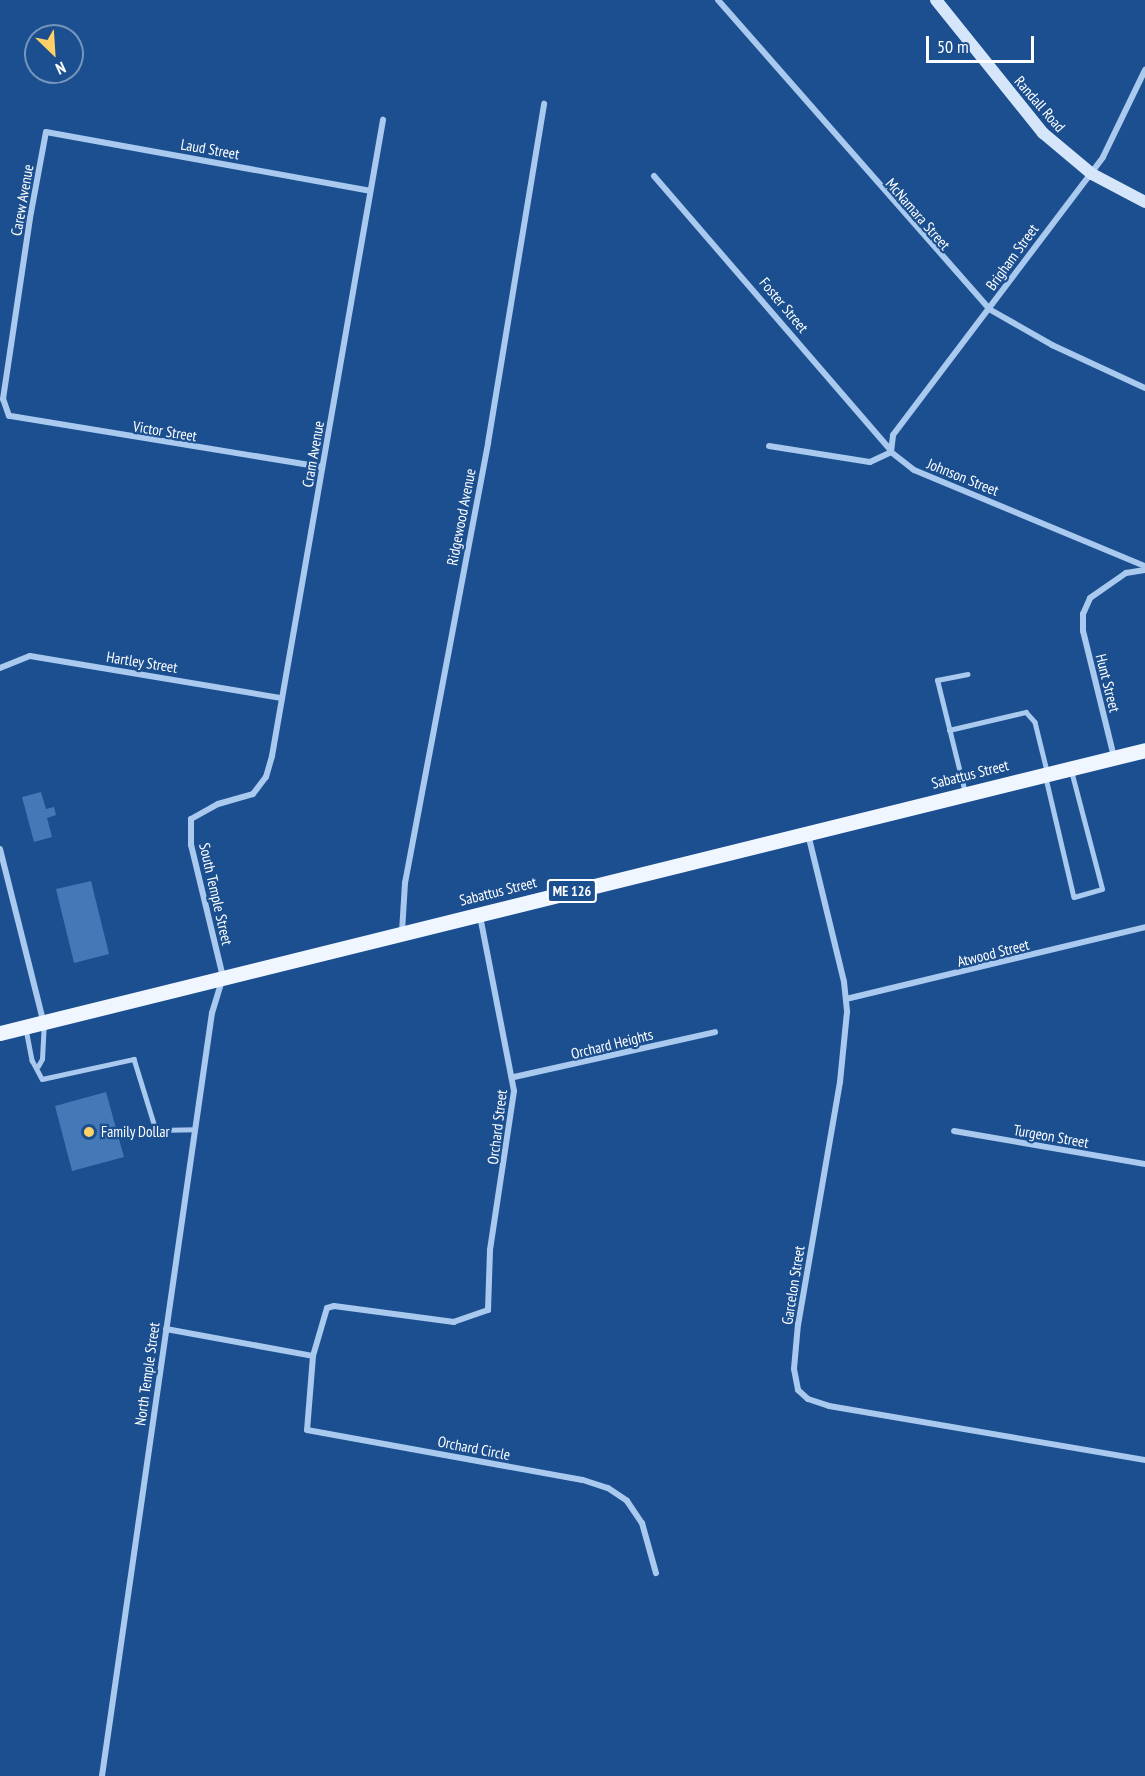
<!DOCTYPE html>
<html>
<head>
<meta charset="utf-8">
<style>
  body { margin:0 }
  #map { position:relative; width:1145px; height:1776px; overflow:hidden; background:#1b4f8f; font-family:"PT Sans Narrow",sans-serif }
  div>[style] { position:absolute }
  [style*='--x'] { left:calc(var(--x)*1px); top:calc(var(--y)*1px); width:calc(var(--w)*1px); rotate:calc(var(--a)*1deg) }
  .building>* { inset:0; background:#4478b7 }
  .lane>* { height:4.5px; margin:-2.25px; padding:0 2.25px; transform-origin:2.25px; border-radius:2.25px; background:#a9c9ee }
  .street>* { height:6px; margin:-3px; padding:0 3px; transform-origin:3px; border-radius:3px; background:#a9c9ee }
  .secondary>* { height:12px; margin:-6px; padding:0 6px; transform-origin:6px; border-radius:6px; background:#d6e6fa }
  .primary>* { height:15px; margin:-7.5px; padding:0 7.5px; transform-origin:7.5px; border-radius:7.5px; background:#f0f6ff }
  .dots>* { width:16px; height:16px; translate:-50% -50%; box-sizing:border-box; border:3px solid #1b4f8f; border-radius:50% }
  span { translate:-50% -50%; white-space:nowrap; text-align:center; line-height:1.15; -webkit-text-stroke:4.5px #1b4f8f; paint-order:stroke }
  .shield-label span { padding:2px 4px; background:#1b4f8f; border:2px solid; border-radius:4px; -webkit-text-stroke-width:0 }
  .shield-label { font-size:14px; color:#fff; font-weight:700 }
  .street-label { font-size:15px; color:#fff }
  .poi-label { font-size:15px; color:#fff }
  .left { translate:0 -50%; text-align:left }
  .north { position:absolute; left:24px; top:24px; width:60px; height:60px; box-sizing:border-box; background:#1b4f8f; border:2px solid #7695bc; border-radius:50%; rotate:155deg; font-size:16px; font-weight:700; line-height:24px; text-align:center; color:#fff }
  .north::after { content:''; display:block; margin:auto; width:21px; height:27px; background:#ffd166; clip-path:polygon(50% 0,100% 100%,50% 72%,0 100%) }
  .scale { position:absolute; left:926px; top:36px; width:108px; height:27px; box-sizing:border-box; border:3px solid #fff; border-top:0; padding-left:8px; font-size:18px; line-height:21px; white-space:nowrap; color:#fff; -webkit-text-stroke:4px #1b4f8f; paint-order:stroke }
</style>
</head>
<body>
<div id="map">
  <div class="building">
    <i style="clip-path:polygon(41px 792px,46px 809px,54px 807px,56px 815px,47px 818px,52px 837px,34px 842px,22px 797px)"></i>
    <i style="clip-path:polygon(91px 881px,109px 954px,74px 963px,56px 889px)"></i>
    <i style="clip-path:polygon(106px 1092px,124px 1157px,72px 1171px,55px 1106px)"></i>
  </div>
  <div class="lane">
    <i style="--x:949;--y:730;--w:79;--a:-13.2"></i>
    <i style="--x:1026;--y:712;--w:13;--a:48"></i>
    <i style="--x:1035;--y:722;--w:50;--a:76.2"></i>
    <i style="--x:1046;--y:778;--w:122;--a:76.8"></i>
    <i style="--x:1074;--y:897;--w:29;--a:-16"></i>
    <i style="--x:1102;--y:889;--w:122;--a:-104.7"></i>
    <i style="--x:965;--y:793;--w:116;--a:-103.9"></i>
    <i style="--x:937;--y:680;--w:31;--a:-11"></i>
    <i style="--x:26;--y:1029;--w:32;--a:79"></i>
    <i style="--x:32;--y:1060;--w:21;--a:62"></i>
    <i style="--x:42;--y:1079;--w:94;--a:-12.3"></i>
    <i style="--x:134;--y:1059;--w:74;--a:72.8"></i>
    <i style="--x:156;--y:1130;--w:39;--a:-1"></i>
    <i style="--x:38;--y:1066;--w:8;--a:-60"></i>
    <i style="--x:42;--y:1059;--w:34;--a:-87"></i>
  </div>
  <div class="street">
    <i style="--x:718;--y:0;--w:411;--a:48.7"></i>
    <i style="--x:989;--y:309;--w:73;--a:29.7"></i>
    <i style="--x:1052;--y:345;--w:102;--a:24.8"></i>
    <i style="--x:654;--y:176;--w:361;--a:49.2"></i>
    <i style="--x:769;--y:446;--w:102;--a:9"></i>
    <i style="--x:870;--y:462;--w:23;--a:-25"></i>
    <i style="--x:891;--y:452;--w:29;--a:38"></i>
    <i style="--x:914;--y:470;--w:250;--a:22.6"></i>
    <i style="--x:891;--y:452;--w:17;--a:-83"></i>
    <i style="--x:893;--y:435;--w:348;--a:-52.9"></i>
    <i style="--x:1103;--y:157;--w:97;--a:-64.2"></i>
    <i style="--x:322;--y:467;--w:317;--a:-170.7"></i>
    <i style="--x:9;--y:416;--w:18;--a:-109"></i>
    <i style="--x:3;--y:399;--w:183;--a:-81.5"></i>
    <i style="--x:30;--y:218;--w:87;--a:-79.5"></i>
    <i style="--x:46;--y:132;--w:329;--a:10.3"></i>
    <i style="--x:0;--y:668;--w:32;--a:-22"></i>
    <i style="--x:30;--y:656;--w:255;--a:9.5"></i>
    <i style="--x:1114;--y:757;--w:130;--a:-103.8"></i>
    <i style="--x:1083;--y:631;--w:17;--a:-90"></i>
    <i style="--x:1083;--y:614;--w:17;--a:-66"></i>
    <i style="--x:1090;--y:598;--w:44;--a:-34.8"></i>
    <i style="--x:1126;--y:573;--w:19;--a:-9"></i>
    <i style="--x:808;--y:834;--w:152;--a:76.3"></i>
    <i style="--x:844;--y:982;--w:30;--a:84"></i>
    <i style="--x:847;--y:1012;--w:70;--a:95.7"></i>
    <i style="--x:840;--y:1082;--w:246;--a:99.8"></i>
    <i style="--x:798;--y:1324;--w:45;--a:95.1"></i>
    <i style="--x:794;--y:1369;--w:21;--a:79"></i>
    <i style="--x:798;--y:1390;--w:13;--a:42"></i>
    <i style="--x:808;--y:1399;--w:22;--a:18"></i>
    <i style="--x:829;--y:1406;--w:321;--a:9.7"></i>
    <i style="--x:0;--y:849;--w:176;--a:75.9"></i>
    <i style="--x:480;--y:916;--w:178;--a:79"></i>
    <i style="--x:514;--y:1091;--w:161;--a:98.6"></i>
    <i style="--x:490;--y:1250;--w:60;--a:91.9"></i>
    <i style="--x:488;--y:1310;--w:36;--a:161"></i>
    <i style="--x:454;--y:1322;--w:121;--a:-172.4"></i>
    <i style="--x:334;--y:1306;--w:7;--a:164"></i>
    <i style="--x:327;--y:1308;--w:50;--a:106.3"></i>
    <i style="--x:313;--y:1356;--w:74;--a:94.6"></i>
    <i style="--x:307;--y:1430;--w:280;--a:10.3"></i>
    <i style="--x:583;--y:1480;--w:26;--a:18"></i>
    <i style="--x:608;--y:1488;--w:23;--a:34"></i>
    <i style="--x:627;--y:1501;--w:27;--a:56"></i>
    <i style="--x:642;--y:1523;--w:52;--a:74.4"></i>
    <i style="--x:402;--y:932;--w:49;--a:-86.5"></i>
    <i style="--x:405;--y:883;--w:448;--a:-79.3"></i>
    <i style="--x:488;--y:443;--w:344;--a:-80.6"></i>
    <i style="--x:846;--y:999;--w:308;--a:-13.5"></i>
    <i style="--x:514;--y:1077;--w:206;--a:-12.6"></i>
    <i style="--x:954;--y:1131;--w:194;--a:9.8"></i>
    <i style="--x:166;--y:1329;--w:149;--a:10.4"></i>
    <i style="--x:102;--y:1776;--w:771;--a:-81.8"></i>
    <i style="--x:212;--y:1013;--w:38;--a:-73"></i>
    <i style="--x:223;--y:977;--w:136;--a:-103.6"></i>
    <i style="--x:191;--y:845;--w:26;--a:-90"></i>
    <i style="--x:191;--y:819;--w:31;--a:-29"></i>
    <i style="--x:218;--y:804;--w:36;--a:-16"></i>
    <i style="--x:253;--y:794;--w:21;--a:-53"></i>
    <i style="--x:266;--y:777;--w:22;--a:-74"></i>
    <i style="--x:272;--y:756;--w:646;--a:-80.1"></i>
  </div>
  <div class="secondary">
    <i style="--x:936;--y:0;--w:171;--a:51.2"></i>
    <i style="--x:1043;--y:133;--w:64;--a:39.9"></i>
    <i style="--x:1092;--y:174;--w:60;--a:27.8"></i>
  </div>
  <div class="primary">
    <i style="--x:0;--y:1033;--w:1179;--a:-13.88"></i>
  </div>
  <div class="dots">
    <i style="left:89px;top:1132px;background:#ffd166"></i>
  </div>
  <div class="shield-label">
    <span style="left:572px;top:891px">ME 126</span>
  </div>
  <div class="street-label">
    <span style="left:1040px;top:104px;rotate:49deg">Randall Road</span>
    <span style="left:210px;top:149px;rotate:10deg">Laud Street</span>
    <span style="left:22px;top:200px;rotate:-80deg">Carew Avenue</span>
    <span style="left:918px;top:214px;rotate:49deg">McNamara Street</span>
    <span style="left:1012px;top:257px;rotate:-54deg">Brigham Street</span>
    <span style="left:784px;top:305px;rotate:50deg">Foster Street</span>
    <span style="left:165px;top:431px;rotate:9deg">Victor Street</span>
    <span style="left:313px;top:454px;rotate:-80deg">Cram Avenue</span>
    <span style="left:963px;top:477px;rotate:22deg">Johnson Street</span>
    <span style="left:461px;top:517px;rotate:-79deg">Ridgewood Avenue</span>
    <span style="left:142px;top:662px;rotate:9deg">Hartley Street</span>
    <span style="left:1108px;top:683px;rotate:76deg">Hunt Street</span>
    <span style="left:970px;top:774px;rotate:-14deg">Sabattus Street</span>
    <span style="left:498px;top:891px;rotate:-14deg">Sabattus Street</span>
    <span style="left:216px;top:894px;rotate:77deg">South Temple Street</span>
    <span style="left:993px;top:953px;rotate:-14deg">Atwood Street</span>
    <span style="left:612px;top:1044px;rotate:-14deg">Orchard Heights</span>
    <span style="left:497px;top:1127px;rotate:-83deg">Orchard Street</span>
    <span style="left:1051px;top:1136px;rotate:10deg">Turgeon Street</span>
    <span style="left:793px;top:1285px;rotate:-81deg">Garcelon Street</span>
    <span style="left:147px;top:1374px;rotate:-82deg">North Temple Street</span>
    <span style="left:474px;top:1448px;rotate:11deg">Orchard Circle</span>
  </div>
  <div class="poi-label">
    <span class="left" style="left:101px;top:1132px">Family Dollar</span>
  </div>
  <div class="north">N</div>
  <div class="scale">50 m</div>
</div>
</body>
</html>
